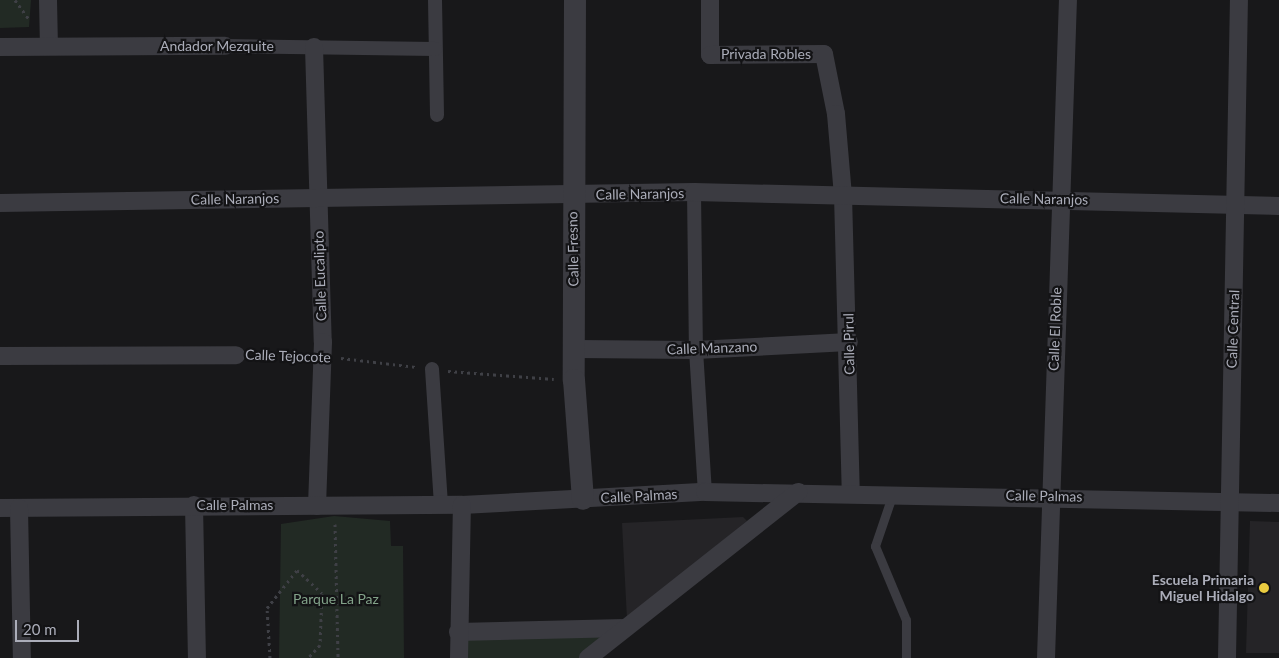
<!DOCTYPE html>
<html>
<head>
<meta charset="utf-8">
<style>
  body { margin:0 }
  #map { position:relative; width:1279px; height:658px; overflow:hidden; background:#18181a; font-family:Lato,sans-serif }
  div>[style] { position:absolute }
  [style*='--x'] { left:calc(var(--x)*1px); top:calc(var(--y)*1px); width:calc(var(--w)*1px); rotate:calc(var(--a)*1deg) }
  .built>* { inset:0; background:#252427 }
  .green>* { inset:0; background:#222a24 }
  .path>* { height:3px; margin-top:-1.5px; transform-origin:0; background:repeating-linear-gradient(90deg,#3f4046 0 2.5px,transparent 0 6.5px) }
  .service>* { height:9px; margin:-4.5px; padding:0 4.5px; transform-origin:4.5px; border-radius:4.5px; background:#3b3b41 }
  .pedestrian>* { height:14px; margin:-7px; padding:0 7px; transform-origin:7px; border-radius:7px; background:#3b3b41 }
  .minor>* { height:18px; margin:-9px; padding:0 9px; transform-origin:9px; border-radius:9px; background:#3b3b41 }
  .tertiary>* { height:22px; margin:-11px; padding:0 11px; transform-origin:11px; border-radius:11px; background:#3b3b41 }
  .dots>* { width:14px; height:14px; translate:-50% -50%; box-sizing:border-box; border:2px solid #131315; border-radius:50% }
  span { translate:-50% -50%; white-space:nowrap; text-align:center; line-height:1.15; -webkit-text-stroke:4.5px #131315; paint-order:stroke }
  .street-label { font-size:14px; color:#abadb9 }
  .poi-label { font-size:14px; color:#abadb9; font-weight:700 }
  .right { translate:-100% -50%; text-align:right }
  .park-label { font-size:14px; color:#83a38a }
  .scale { position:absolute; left:15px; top:620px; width:64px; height:22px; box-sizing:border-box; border:2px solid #abadb9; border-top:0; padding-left:6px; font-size:15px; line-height:18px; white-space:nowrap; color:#abadb9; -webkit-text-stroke:4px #131315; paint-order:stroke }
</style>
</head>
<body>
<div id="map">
  <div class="built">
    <i style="clip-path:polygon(743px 517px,747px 521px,627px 619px,622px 523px)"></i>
    <i style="clip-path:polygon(1250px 521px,1279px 522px,1279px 653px,1246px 653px)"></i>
  </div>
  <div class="green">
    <i style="clip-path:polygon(0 0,31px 0,29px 27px,0 28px)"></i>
    <i style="clip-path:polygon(334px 516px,390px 521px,391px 546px,403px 546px,404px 658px,279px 658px,281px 524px)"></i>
    <i style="clip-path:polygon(625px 628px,586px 658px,460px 658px,458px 632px)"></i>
  </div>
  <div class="path">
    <i style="--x:15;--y:0;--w:24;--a:54"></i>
    <i style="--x:254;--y:355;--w:51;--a:1.1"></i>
    <i style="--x:341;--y:358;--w:77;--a:6.8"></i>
    <i style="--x:448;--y:371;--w:106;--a:4.3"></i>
    <i style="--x:335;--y:524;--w:134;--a:88.7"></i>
    <i style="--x:270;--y:658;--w:50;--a:-93.4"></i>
    <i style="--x:267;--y:608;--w:48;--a:-51.7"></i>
    <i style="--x:297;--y:570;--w:34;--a:43"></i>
    <i style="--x:322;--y:593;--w:52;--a:92.2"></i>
    <i style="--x:320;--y:645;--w:18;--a:133"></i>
  </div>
  <div class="service">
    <i style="--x:892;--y:496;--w:53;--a:108.8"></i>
    <i style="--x:875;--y:546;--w:80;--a:67.3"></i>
    <i style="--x:906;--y:620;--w:38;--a:90"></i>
  </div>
  <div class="pedestrian">
    <i style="--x:435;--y:0;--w:115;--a:89"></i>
    <i style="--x:225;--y:46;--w:210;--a:0.8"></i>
    <i style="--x:694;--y:192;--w:158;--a:89.3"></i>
    <i style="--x:696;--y:350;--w:142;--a:86.4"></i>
    <i style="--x:432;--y:369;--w:135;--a:86.2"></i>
  </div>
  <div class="minor">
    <i style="--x:48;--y:0;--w:46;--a:88.8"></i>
    <i style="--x:710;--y:0;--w:55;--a:90"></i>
    <i style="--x:710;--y:55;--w:114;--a:-0.5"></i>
    <i style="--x:824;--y:54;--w:61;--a:78.7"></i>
    <i style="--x:836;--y:114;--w:81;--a:85.1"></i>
    <i style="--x:843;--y:195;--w:298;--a:88.5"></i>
    <i style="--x:0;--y:47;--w:225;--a:-0.3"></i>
    <i style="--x:314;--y:47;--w:295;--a:88.3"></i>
    <i style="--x:323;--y:342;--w:164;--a:92.1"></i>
    <i style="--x:0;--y:203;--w:694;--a:-0.91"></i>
    <i style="--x:694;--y:192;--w:585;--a:1.37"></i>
    <i style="--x:575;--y:349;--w:121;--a:0.5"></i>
    <i style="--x:696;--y:350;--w:153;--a:-3"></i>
    <i style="--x:0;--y:356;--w:236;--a:-0.2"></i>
    <i style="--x:194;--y:505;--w:153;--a:88.9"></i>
    <i style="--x:0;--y:508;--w:462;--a:-0.4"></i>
    <i style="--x:462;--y:505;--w:243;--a:-3.1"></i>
    <i style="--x:705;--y:492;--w:574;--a:1.1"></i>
    <i style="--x:19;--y:508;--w:150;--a:88.9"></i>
    <i style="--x:458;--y:632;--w:167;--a:-1.4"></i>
    <i style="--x:459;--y:658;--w:153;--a:-88.9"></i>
    <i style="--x:588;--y:658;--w:268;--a:-38.3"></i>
    <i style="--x:1046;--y:658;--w:658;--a:-88.09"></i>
    <i style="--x:1227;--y:658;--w:658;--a:-88.96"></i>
  </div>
  <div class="tertiary">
    <i style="--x:575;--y:0;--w:380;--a:90.2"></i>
    <i style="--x:574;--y:380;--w:119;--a:85.7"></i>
  </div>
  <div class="dots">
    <i style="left:1264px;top:588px;background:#eacc40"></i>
  </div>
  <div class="street-label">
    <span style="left:217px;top:46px">Andador Mezquite</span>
    <span style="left:766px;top:54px">Privada Robles</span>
    <span style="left:640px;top:194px;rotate:-1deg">Calle Naranjos</span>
    <span style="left:235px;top:199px;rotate:-1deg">Calle Naranjos</span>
    <span style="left:1044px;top:199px;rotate:1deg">Calle Naranjos</span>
    <span style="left:573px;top:249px;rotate:-91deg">Calle Fresno</span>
    <span style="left:320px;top:276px;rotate:-92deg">Calle Eucalipto</span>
    <span style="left:1055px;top:329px;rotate:-88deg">Calle El Roble</span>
    <span style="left:1233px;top:329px;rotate:-88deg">Calle Central</span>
    <span style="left:849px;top:344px;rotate:-91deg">Calle Pirul</span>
    <span style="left:712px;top:348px;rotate:-2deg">Calle Manzano</span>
    <span style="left:288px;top:356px;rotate:2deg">Calle Tejocote</span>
    <span style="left:639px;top:496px;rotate:-3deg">Calle Palmas</span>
    <span style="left:1044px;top:496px;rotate:1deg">Calle Palmas</span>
    <span style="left:235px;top:505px">Calle Palmas</span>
  </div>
  <div class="poi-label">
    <span class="right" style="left:1254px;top:588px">Escuela Primaria<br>Miguel Hidalgo</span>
  </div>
  <div class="park-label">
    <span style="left:336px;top:599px">Parque La Paz</span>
  </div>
  <div class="scale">20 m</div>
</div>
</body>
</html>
